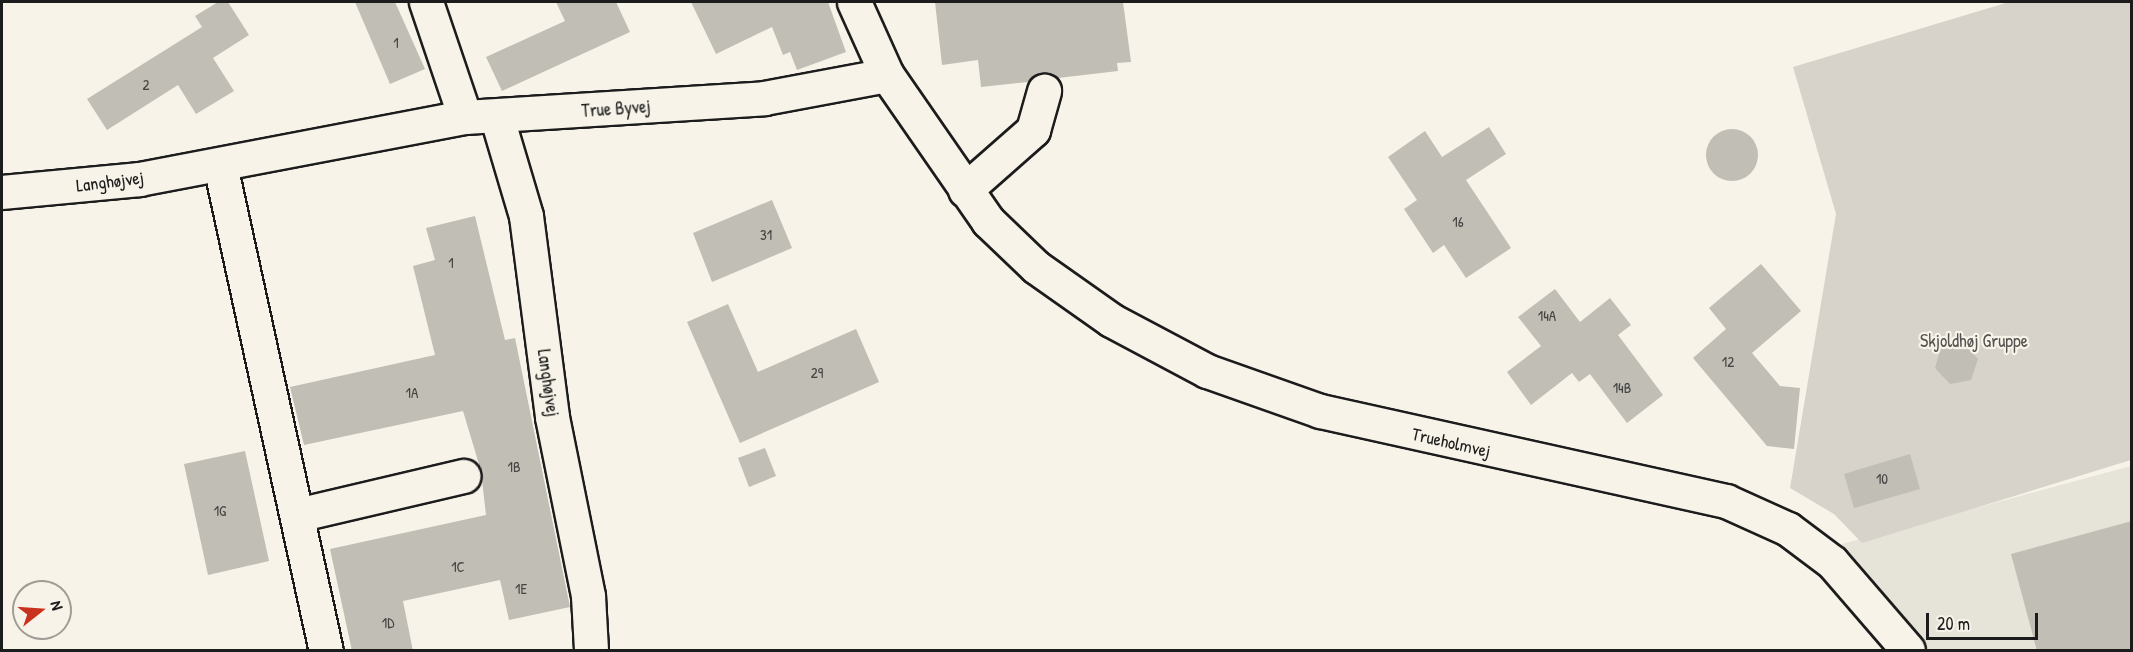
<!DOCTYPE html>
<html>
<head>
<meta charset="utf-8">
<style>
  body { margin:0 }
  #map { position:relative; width:2133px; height:652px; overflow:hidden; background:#f7f3e8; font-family:"Patrick Hand",sans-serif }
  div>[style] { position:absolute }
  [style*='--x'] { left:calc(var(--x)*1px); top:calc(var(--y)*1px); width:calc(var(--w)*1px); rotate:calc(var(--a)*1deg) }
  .built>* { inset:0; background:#e6e3d9 }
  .green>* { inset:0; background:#d7d3cb }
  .building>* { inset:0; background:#c0beb5 }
  .round { border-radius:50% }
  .roads { filter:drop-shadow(2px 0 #1c1c1c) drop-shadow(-2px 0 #1c1c1c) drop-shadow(0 2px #1c1c1c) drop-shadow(0 -2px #1c1c1c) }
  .minor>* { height:33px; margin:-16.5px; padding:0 16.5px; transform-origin:16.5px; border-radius:16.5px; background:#f7f3e8 }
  span { translate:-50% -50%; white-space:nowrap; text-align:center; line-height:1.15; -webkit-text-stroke:4.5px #f7f3e8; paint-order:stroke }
  .number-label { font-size:15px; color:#454442 }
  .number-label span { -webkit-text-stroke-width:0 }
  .street-label { font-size:18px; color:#1c1c1c }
  .park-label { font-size:18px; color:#545351 }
  .frame { position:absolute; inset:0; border:3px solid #1c1c1c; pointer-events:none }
  .north { position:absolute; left:12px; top:580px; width:60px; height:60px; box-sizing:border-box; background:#f7f3e8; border:2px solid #9f9d96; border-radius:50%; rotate:73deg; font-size:16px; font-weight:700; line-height:24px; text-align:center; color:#1c1c1c }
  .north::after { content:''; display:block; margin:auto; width:21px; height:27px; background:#c8321e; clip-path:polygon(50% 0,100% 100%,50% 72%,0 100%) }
  .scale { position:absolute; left:1926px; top:613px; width:112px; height:27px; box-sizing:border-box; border:3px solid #1c1c1c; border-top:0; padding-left:8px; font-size:18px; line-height:21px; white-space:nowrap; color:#1c1c1c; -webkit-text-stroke:4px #f7f3e8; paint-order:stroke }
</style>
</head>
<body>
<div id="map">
  <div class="built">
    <i style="clip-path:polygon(2131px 466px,2131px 650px,1925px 650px,1842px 544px)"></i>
  </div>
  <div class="green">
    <i style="clip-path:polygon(2009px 2px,2131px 2px,2131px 460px,1862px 543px,1834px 514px,1790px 488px,1836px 214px,1793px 67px)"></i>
  </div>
  <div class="building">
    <i style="clip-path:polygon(218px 2px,228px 2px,249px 35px,213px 58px,234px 91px,196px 114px,178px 85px,107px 130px,87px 99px,202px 27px,195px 16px)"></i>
    <i style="clip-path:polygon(355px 2px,395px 2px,425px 69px,390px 84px)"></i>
    <i style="clip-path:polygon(556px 2px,616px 2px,630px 32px,502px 91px,486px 57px,565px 21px)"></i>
    <i style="clip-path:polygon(691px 2px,828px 2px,846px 52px,797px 70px,790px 52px,783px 55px,772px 27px,716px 54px)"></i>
    <i style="clip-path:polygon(935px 2px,1123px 2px,1131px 62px,1117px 63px,1118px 71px,1058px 78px,1040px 73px,1028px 82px,981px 87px,978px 60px,942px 65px)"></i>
    <i style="clip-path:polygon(1489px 127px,1506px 154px,1466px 180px,1511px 248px,1466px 278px,1444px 245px,1433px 253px,1404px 209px,1417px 200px,1388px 157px,1425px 131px,1442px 157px)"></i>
    <i class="round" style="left:1706px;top:129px;width:52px;height:52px"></i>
    <i style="clip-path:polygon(772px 200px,792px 248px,712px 282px,693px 233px)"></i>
    <i style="clip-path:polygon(475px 216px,505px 340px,515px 338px,570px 607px,509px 620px,500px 580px,403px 601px,413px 651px,352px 651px,330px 549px,486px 515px,481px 471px,463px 411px,304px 445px,290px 387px,435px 355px,413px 266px,435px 260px,426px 228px)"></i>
    <i style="clip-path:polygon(1761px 264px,1801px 311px,1752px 353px,1780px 386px,1800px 388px,1794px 449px,1767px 446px,1693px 358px,1726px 329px,1709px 308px)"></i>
    <i style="clip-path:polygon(1555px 289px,1580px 322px,1610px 298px,1631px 325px,1618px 335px,1663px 395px,1627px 423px,1590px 374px,1579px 382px,1572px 373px,1531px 405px,1507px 372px,1541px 346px,1518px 317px)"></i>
    <i style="clip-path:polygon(728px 304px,758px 372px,856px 329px,879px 382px,740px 443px,687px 322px)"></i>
    <i style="clip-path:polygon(1963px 343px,1978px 359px,1971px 380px,1950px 384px,1935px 368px,1941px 347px)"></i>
    <i style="clip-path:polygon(765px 448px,776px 476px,749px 487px,738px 458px)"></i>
    <i style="clip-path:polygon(245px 451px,269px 561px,208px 575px,184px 464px)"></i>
    <i style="clip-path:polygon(1910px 454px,1920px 489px,1854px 508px,1844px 474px)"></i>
    <i style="clip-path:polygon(2132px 521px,2132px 651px,2037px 651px,2011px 554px)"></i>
  </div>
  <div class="roads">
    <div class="minor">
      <i style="--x:426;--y:2;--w:121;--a:71.3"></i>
      <i style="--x:465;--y:117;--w:300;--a:-3.6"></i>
      <i style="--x:764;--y:98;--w:125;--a:-10.6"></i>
      <i style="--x:854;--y:2;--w:80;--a:65.7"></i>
      <i style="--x:887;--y:75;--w:178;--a:55.3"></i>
      <i style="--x:988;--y:221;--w:66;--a:43.8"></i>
      <i style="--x:1036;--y:267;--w:92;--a:35.2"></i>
      <i style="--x:1111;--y:320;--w:109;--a:28"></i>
      <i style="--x:1207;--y:371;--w:120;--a:19.5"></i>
      <i style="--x:1320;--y:411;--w:416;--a:12.5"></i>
      <i style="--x:1726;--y:501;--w:68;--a:24.3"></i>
      <i style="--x:1788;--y:529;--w:55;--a:36.9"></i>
      <i style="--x:1832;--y:562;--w:116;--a:49.2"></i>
      <i style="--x:497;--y:118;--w:102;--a:73.5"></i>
      <i style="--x:526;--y:216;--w:203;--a:82.6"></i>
      <i style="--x:552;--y:417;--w:183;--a:78.6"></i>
      <i style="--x:588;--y:596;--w:54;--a:86.8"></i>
      <i style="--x:220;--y:165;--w:496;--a:77.7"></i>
      <i style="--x:965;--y:190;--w:91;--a:-41.4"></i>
      <i style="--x:1033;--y:130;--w:41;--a:-74.2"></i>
      <i style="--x:2;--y:192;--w:138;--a:-5.4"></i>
      <i style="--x:139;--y:179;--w:332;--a:-10.8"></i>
      <i style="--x:297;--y:515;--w:171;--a:-13.2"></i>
    </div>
  </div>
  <div class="number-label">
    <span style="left:396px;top:43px">1</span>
    <span style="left:146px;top:85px">2</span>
    <span style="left:1458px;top:222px">16</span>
    <span style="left:766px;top:235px">31</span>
    <span style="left:451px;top:263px">1</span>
    <span style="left:1547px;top:316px">14A</span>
    <span style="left:1728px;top:362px">12</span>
    <span style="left:817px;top:373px">29</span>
    <span style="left:1622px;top:388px">14B</span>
    <span style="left:412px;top:393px">1A</span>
    <span style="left:514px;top:467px">1B</span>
    <span style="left:1882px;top:479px">10</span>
    <span style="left:220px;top:511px">1G</span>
    <span style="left:458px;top:567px">1C</span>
    <span style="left:521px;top:589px">1E</span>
    <span style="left:388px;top:623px">1D</span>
  </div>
  <div class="street-label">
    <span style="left:616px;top:109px;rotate:-4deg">True Byvej</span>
    <span style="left:110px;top:182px;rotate:-7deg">Langhøjvej</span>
    <span style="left:548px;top:383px;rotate:82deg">Langhøjvej</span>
    <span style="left:1451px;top:443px;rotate:13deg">Trueholmvej</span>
  </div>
  <div class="park-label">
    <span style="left:1974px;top:341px">Skjoldhøj Gruppe</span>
  </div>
  <div class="frame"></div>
  <div class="north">N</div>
  <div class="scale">20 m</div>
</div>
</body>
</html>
